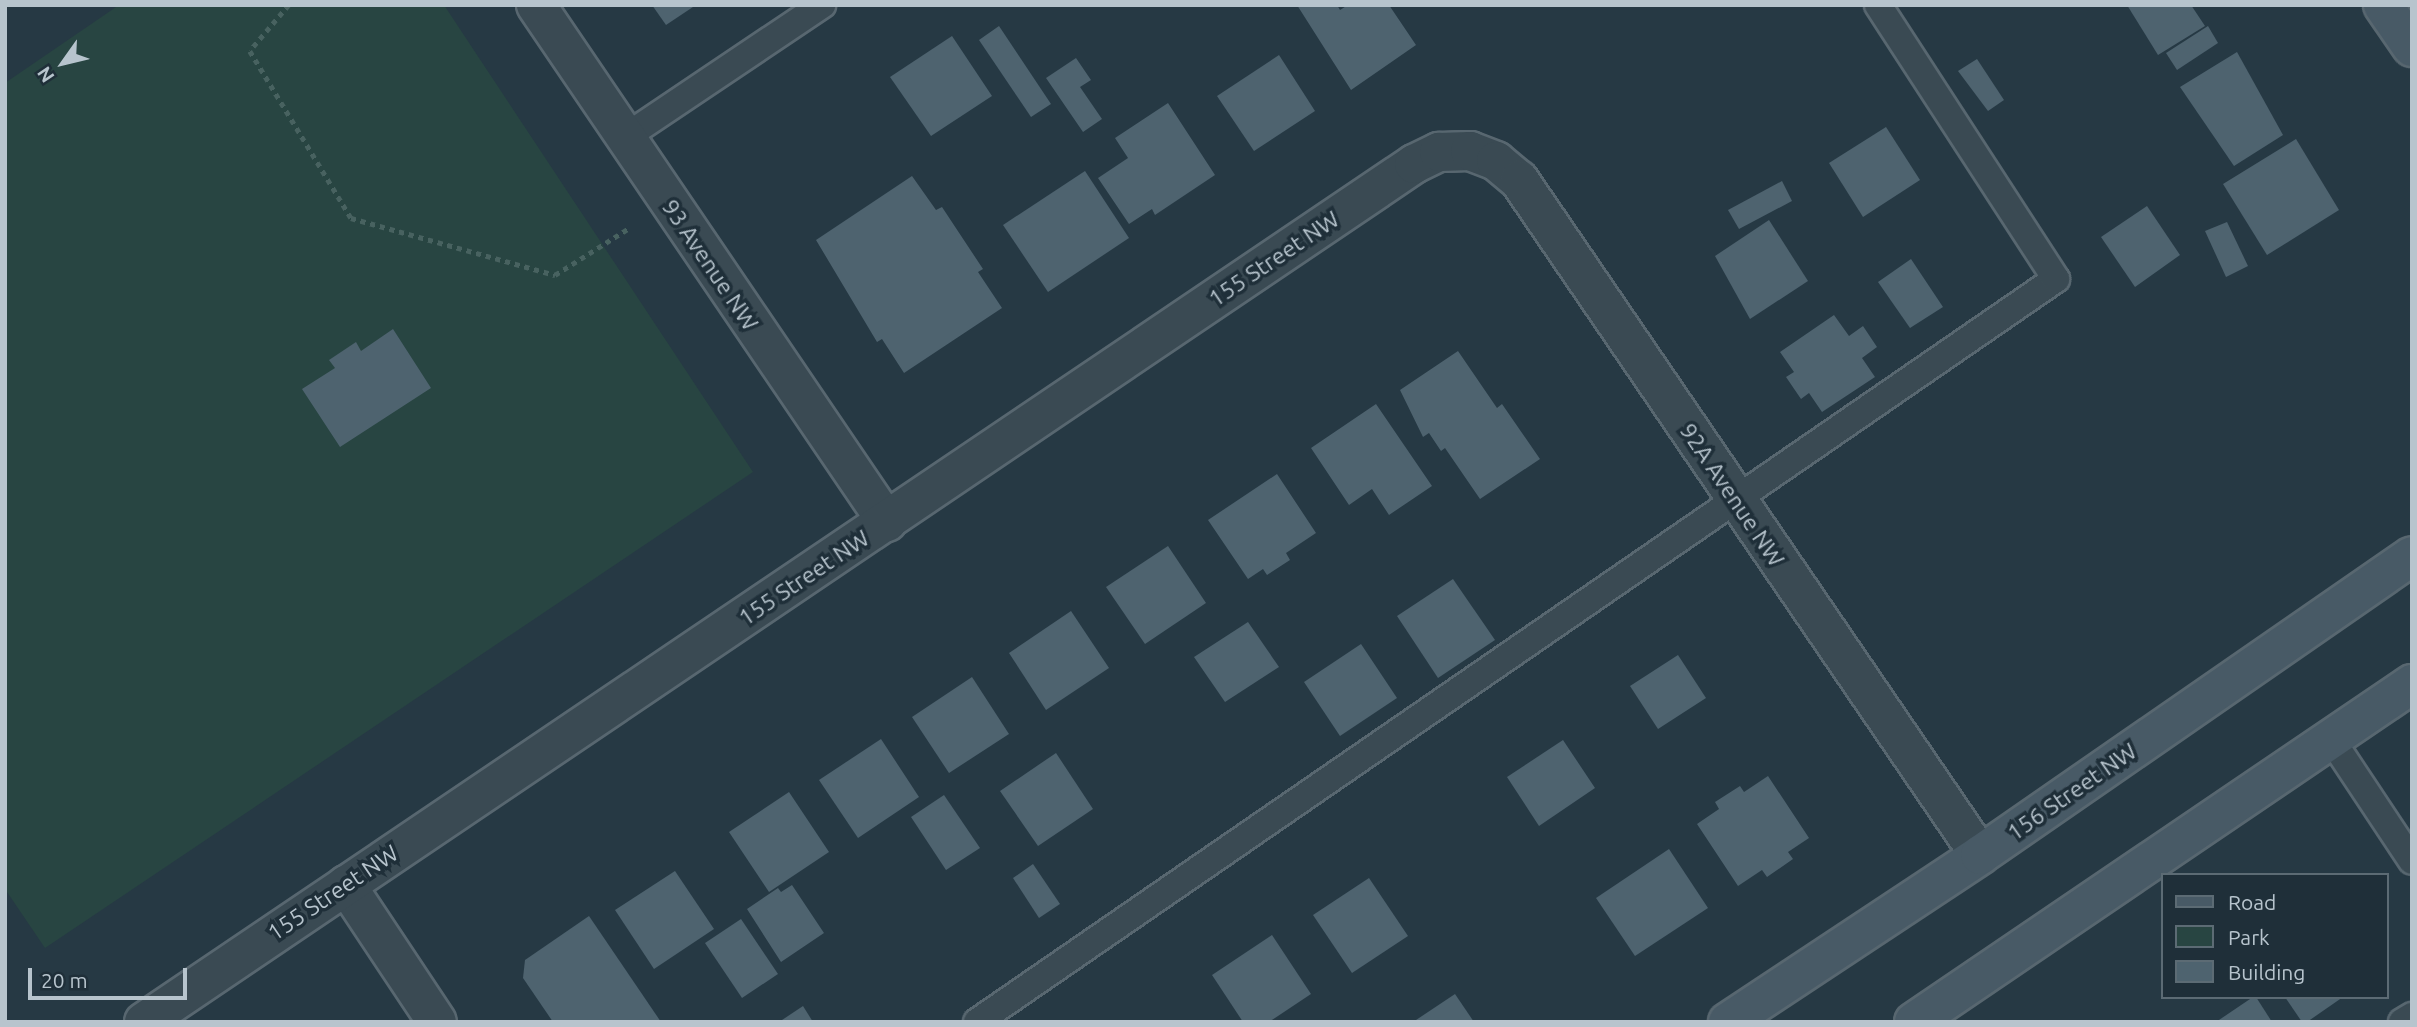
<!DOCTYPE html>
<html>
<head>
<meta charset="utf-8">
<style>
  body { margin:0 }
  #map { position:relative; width:2417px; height:1027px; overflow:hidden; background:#263944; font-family:Ubuntu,sans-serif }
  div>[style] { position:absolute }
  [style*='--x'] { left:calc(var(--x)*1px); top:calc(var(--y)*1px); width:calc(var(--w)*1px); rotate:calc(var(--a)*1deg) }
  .green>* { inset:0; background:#284542 }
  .building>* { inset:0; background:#4e636f }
  .path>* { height:4.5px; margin-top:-2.25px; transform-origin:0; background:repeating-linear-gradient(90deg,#486260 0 5px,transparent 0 10px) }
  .roads { filter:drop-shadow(2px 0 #586770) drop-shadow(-2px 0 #586770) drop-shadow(0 2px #586770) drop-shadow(0 -2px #586770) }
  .lane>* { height:26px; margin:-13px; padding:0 13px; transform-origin:13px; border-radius:13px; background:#3a4a53 }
  .street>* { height:38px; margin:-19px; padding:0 19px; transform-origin:19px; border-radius:19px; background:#3a4a53 }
  .secondary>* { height:38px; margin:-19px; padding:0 19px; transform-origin:19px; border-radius:19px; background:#485a66 }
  span { translate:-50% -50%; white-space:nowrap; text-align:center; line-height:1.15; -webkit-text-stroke:7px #1f2f39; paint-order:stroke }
  .street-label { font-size:23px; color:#b7c4cd }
  .frame { position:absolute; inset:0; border:7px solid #b7c4cd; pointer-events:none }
  .legend { position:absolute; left:2161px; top:873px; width:228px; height:126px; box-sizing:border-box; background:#1f2f39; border:2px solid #5c6b74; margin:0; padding:9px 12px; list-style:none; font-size:21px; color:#b7c4cd }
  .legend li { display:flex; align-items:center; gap:14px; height:35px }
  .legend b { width:35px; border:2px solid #5c6b74 }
  .north { position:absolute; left:28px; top:28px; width:70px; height:70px; -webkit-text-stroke:5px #1f2f39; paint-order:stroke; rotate:236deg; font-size:19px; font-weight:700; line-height:28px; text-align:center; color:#b7c4cd }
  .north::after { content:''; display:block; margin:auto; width:24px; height:32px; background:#b7c4cd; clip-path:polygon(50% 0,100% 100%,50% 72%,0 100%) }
  .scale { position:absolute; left:28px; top:968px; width:159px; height:32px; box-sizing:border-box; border:4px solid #b7c4cd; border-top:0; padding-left:9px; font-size:21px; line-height:24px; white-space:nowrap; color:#b7c4cd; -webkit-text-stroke:5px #1f2f39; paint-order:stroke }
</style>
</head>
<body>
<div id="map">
  <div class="green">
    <i style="clip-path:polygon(119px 5px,444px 5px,753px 472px,45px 948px,5px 889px,5px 83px)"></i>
  </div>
  <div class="building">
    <i style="clip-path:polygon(652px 5px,696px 5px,666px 25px)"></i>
    <i style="clip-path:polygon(1297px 5px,1337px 5px,1340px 10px,1348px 5px,1389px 5px,1416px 45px,1351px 90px)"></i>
    <i style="clip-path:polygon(2127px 5px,2191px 5px,2205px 26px,2158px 55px)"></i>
    <i style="clip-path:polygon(999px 26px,1051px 104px,1031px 117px,979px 40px)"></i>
    <i style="clip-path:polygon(2208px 26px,2218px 43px,2177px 70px,2166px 53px)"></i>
    <i style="clip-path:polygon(952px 36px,992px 96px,931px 136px,890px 77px)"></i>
    <i style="clip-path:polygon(2237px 52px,2283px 135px,2234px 166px,2180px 87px)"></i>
    <i style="clip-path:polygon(1279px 55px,1315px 111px,1254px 151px,1217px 96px)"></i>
    <i style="clip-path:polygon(1076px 58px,1091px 80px,1080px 87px,1102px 119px,1083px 132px,1046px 78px)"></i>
    <i style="clip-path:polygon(1977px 59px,2004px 100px,1988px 111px,1958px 71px)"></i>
    <i style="clip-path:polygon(1168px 103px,1215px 175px,1155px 215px,1152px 209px,1129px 224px,1098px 178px,1128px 158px,1115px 138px)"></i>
    <i style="clip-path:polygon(1886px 127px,1920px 180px,1863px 217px,1829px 163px)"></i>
    <i style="clip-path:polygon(2296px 139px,2339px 210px,2267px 255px,2223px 184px)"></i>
    <i style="clip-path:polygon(1085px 171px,1129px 238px,1048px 292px,1003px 225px)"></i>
    <i style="clip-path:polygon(912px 176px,936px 210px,942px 207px,983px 269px,978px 272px,1002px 308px,904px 373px,882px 339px,877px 342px,816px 240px)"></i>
    <i style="clip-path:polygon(1782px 181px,1792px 201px,1739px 229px,1728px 210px)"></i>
    <i style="clip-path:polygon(2147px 206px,2180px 255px,2135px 287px,2101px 237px)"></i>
    <i style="clip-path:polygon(1769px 220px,1808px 281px,1750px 319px,1715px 256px)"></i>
    <i style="clip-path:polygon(2227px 222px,2248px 266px,2226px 277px,2205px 231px)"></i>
    <i style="clip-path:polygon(1911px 259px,1943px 307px,1910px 328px,1878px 282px)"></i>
    <i style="clip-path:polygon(1834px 315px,1849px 336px,1863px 326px,1877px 347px,1862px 358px,1875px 377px,1822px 412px,1809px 393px,1801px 399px,1786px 377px,1794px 372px,1780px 352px)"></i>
    <i style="clip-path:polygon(393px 329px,431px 388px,340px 447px,302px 389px,335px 368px,329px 360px,356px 342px,361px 351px)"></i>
    <i style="clip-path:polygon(1458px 351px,1497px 408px,1502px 404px,1540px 459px,1480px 499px,1445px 448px,1441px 451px,1429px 433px,1423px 437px,1400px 390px)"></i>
    <i style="clip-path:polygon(1376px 404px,1432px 486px,1389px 515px,1372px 489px,1349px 505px,1311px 448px)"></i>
    <i style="clip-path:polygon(1277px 474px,1316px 533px,1286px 553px,1290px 560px,1267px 575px,1263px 569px,1248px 579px,1208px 520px)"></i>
    <i style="clip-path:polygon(1168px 546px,1206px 603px,1145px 644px,1106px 587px)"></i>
    <i style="clip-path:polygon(1453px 579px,1495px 640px,1438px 678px,1397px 616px)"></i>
    <i style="clip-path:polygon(1071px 611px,1109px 668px,1046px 710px,1009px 653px)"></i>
    <i style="clip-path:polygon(1248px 622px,1279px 667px,1225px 702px,1194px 657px)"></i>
    <i style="clip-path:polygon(1361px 644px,1397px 698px,1340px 736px,1304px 682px)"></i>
    <i style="clip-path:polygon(1678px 655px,1706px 698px,1658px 729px,1630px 686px)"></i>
    <i style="clip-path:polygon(972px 677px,1009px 734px,949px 773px,912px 717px)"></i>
    <i style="clip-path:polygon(881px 739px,919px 797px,858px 838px,819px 780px)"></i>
    <i style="clip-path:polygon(1563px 740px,1595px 788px,1539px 826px,1507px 777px)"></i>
    <i style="clip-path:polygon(1056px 753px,1093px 809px,1038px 846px,1000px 791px)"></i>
    <i style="clip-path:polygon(1768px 776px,1809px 838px,1788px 852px,1793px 859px,1767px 877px,1762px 870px,1738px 886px,1697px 824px,1719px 809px,1715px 802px,1740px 786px,1744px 792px)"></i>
    <i style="clip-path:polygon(789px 792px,829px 852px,769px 892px,729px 832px)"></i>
    <i style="clip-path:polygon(944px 795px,980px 848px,946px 870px,911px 817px)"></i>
    <i style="clip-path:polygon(1669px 849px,1708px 908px,1635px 956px,1596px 898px)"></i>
    <i style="clip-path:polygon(1033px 864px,1060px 904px,1039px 918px,1013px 878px)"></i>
    <i style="clip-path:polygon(675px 871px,714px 929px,654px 969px,615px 910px)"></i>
    <i style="clip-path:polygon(1369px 878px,1408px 936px,1352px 973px,1313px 915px)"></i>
    <i style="clip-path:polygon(792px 885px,824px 933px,781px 962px,747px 909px,778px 888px,781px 892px)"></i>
    <i style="clip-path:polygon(589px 916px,661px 1022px,553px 1022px,523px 978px,525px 960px)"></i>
    <i style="clip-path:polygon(741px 919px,778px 974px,742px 998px,705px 943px)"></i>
    <i style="clip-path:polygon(1272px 935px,1311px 994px,1269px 1022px,1243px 1022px,1212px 975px)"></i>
    <i style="clip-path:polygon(1455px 994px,1474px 1022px,1413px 1022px)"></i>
    <i style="clip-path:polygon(2256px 997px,2272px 1022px,2216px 1022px,2253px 997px)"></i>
    <i style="clip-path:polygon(2285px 997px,2343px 997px,2307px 1022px,2302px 1022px)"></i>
    <i style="clip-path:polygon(803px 1006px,813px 1022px,779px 1022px)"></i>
  </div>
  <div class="path">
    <i style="--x:289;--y:5;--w:60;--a:130.3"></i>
    <i style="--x:250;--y:51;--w:195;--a:58.8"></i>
    <i style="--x:351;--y:218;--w:212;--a:15.6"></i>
    <i style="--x:555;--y:275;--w:88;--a:-32.4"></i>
  </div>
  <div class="roads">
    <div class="lane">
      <i style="--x:624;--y:138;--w:239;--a:-33.9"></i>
      <i style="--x:2331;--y:739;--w:146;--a:56.4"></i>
      <i style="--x:977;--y:1022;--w:1310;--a:-34.55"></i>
      <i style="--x:2056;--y:279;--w:327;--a:-123"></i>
      <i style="--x:2402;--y:1022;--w:12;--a:-31"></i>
    </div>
    <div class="street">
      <i style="--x:536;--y:5;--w:625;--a:55.83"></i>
      <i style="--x:346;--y:885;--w:164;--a:56.4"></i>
      <i style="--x:144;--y:1022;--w:1533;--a:-34.04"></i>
      <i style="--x:1414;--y:164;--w:28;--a:-26"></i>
      <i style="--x:1439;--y:152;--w:31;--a:-2"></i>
      <i style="--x:1470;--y:151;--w:28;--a:21"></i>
      <i style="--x:1496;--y:161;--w:30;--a:40"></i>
      <i style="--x:1519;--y:180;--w:817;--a:55.67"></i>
    </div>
    <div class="secondary">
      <i style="--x:2383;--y:5;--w:51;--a:55.4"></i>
      <i style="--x:1728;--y:1022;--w:302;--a:-33.5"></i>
      <i style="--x:1980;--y:855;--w:525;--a:-34.69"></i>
      <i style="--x:1914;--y:1022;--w:602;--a:-34.17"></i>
    </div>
  </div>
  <div class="street-label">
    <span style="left:1274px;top:259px;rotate:-34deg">155 Street NW</span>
    <span style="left:710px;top:265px;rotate:56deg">93 Avenue NW</span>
    <span style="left:1732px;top:495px;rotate:56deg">92A Avenue NW</span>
    <span style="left:804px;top:578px;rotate:-34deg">155 Street NW</span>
    <span style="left:2072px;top:792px;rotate:-35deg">156 Street NW</span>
    <span style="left:333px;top:893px;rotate:-34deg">155 Street NW</span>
  </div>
  <div class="frame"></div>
  <ul class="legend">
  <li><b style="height:9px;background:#485a66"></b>Road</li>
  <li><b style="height:19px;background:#284542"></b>Park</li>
  <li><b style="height:19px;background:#4e636f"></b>Building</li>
  </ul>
  <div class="north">N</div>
  <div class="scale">20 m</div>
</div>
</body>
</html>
